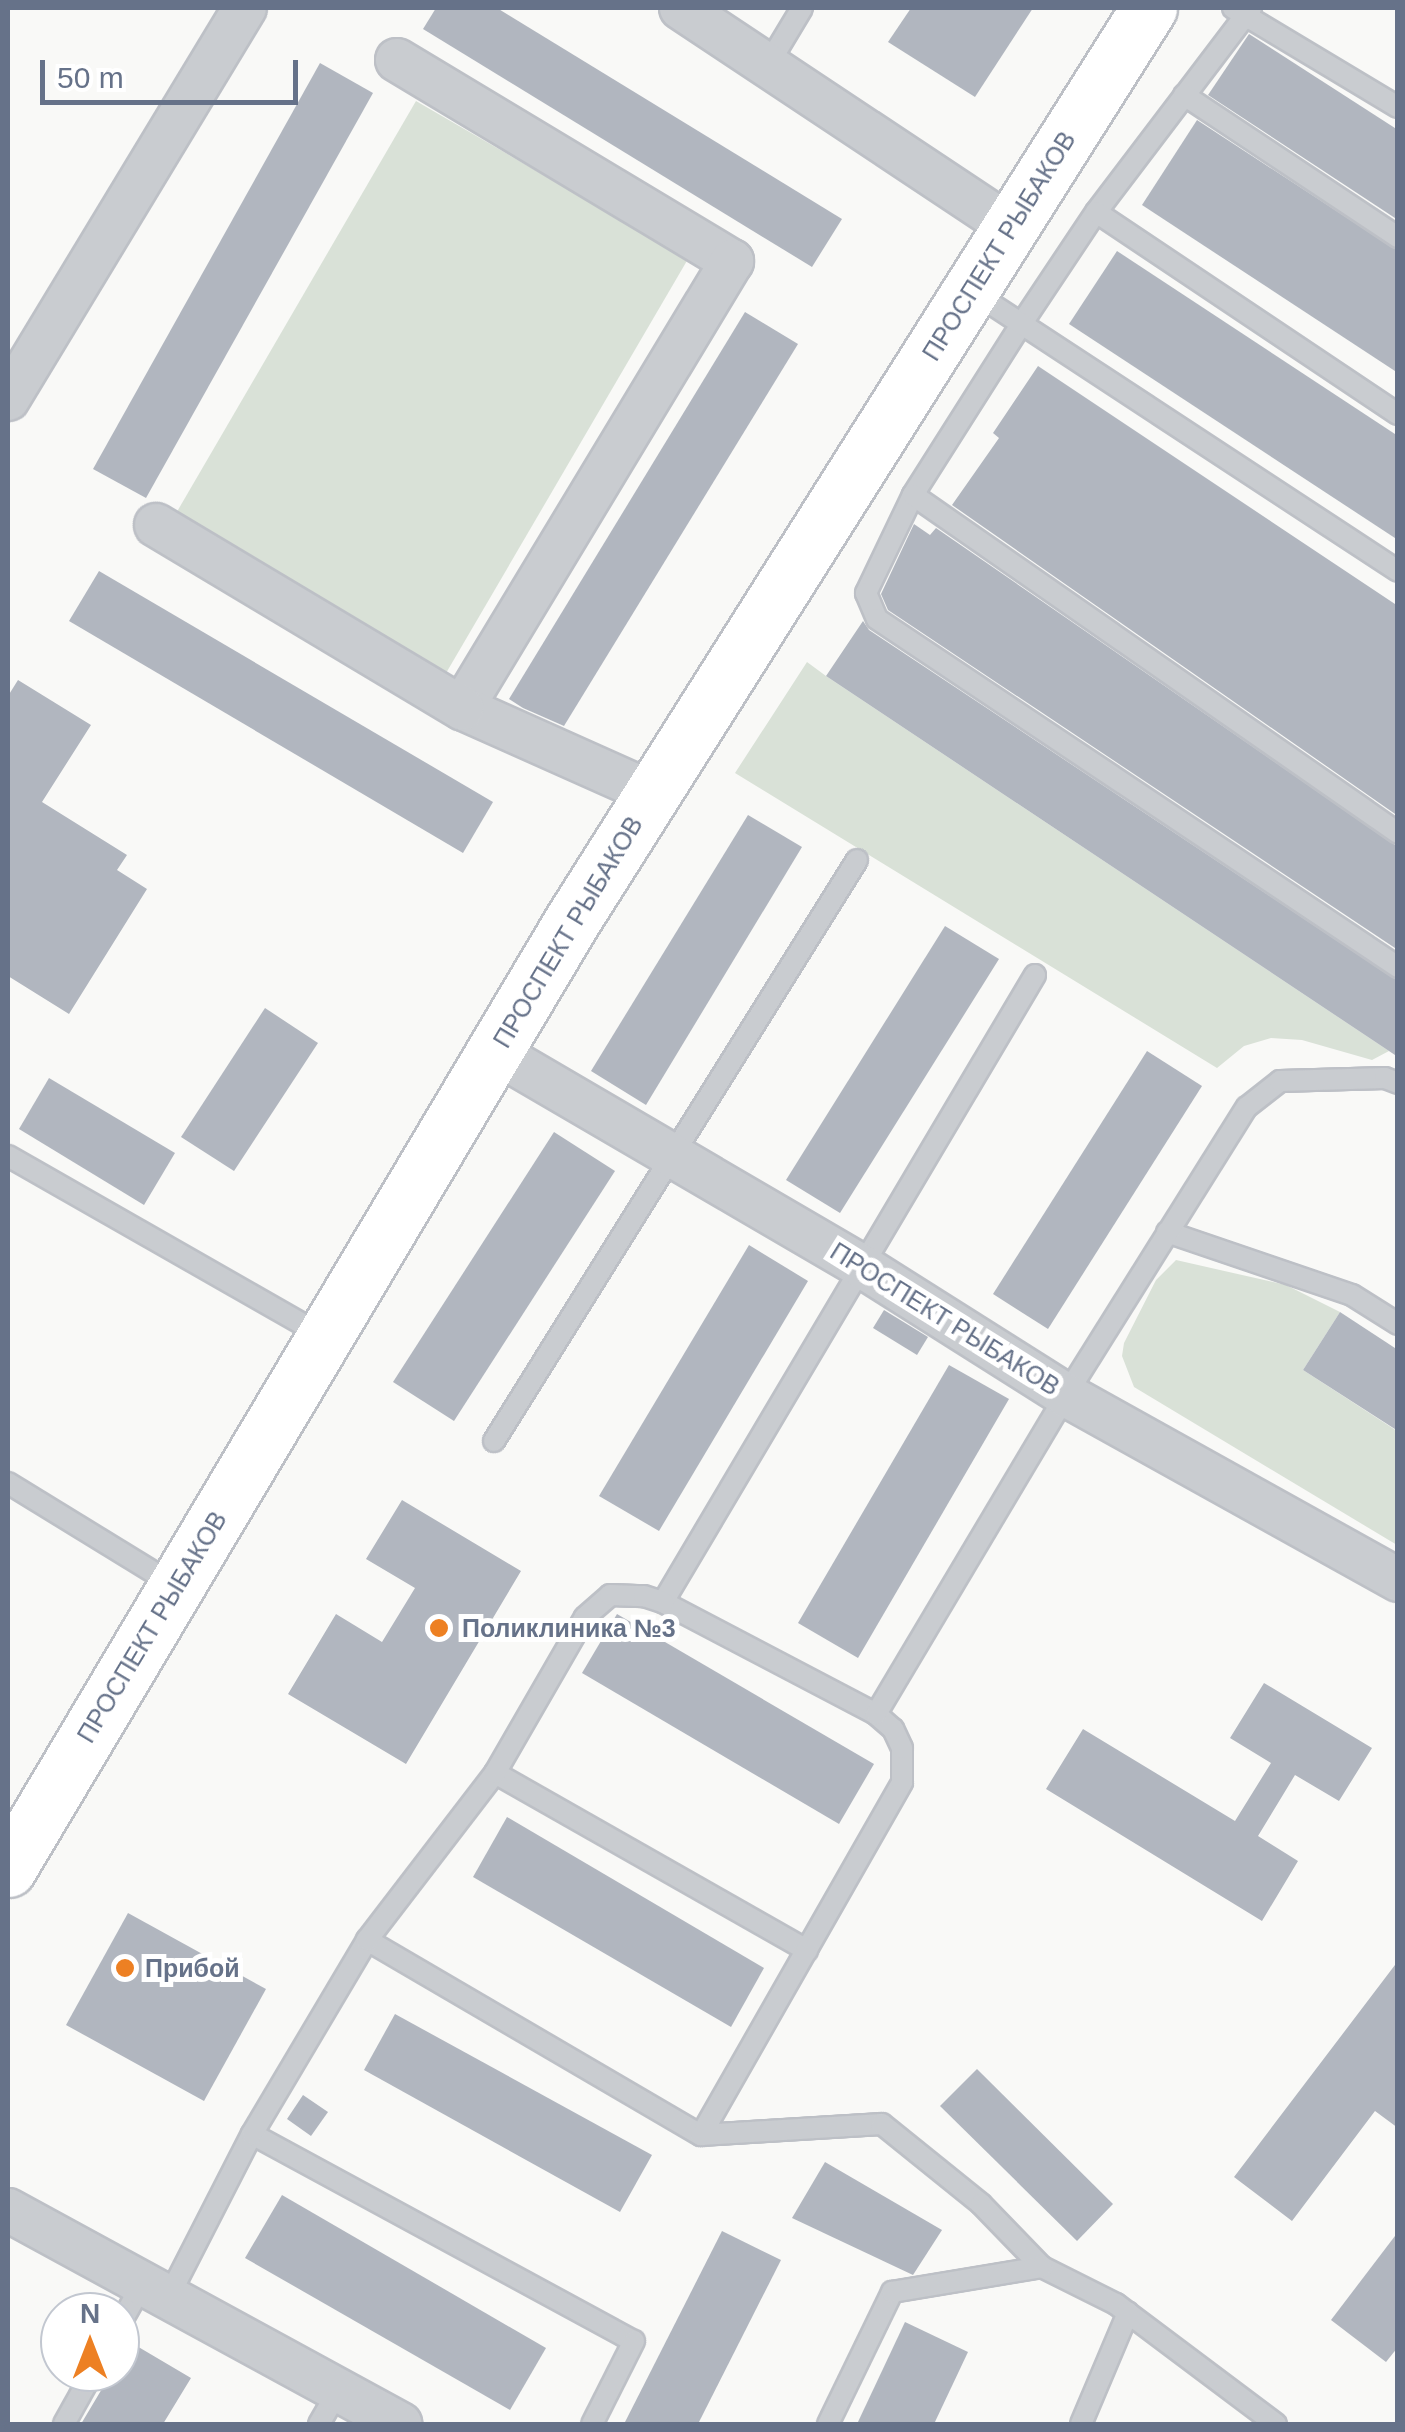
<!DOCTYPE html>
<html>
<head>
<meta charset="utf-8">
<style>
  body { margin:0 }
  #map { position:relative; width:1405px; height:2432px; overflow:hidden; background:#f9f9f7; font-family:Arial,sans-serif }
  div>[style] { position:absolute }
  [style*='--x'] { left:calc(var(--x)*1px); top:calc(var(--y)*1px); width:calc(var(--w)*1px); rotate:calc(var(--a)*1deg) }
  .green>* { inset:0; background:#d9e1d7 }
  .building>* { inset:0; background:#b1b6bf }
  .roads { filter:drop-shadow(2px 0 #bdc0c6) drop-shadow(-2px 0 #bdc0c6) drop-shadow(0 2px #bdc0c6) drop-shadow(0 -2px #bdc0c6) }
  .service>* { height:20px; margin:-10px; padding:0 10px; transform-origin:10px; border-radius:10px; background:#c9ccd0 }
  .minor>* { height:42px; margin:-21px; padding:0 21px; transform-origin:21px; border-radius:21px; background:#c9ccd0 }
  .secondary>* { height:55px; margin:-27.5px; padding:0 27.5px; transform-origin:27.5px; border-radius:27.5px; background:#fff }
  .dots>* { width:28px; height:28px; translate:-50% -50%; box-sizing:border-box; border:5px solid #fff; border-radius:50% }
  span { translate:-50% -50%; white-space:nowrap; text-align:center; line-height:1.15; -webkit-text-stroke:10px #fff; paint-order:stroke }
  .street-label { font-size:25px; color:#667289 }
  .poi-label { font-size:25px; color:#667289; font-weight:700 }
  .left { translate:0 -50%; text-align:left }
  .frame { position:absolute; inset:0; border:10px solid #667289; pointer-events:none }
  .north { position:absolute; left:40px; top:2292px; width:100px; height:100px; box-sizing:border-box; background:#fff; border:2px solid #c2c7d0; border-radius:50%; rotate:0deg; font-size:28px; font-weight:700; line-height:40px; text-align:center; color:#667289 }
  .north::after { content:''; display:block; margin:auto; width:35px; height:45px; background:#ed8023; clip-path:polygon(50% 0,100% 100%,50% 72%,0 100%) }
  .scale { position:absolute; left:40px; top:60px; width:258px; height:45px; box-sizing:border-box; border:5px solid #667289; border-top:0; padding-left:12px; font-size:30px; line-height:35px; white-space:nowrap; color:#667289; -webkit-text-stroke:8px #fff; paint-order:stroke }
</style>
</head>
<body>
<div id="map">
  <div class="green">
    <i style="clip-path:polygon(416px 101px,688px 259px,442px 680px,171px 522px)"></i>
    <i style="clip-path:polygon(807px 662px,826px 676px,1389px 1051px,1372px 1060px,1302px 1040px,1271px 1038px,1244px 1046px,1217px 1068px,735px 773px)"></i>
    <i style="clip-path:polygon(1176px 1260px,1286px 1285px,1340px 1312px,1303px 1370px,1397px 1431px,1397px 1545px,1134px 1387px,1122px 1356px,1124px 1343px,1156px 1280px)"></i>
  </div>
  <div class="building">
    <i style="clip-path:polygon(436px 8px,497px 8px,842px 219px,812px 267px,423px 29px)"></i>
    <i style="clip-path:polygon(911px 8px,1033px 8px,975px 97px,888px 42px)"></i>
    <i style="clip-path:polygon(1249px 34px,1398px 130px,1398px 220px,1208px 95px)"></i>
    <i style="clip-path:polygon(320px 63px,373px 93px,146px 498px,93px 469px)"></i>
    <i style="clip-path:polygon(1197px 120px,1398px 251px,1398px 373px,1142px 205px)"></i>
    <i style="clip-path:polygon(1117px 251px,1398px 436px,1398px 540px,1069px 324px)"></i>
    <i style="clip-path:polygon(745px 312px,798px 344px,564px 726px,523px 708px,509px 699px)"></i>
    <i style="clip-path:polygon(1038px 366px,1398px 606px,1398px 816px,952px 505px,999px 438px,993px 433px)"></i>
    <i style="clip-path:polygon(914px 524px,930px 535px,936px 528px,1398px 847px,1398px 950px,888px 610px,881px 594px)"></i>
    <i style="clip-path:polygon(99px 571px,493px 802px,463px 853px,69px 621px)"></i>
    <i style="clip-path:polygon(863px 621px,869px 630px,1398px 981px,1398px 1057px,826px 676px)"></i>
    <i style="clip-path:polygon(18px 680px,91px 725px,42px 802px,127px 855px,117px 870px,147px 889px,69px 1014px,8px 976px,8px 696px)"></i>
    <i style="clip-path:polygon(748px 815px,802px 847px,646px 1105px,591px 1071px)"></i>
    <i style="clip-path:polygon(945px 926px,999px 959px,840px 1213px,786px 1180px)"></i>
    <i style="clip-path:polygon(265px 1008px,318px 1043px,234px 1171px,181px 1137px)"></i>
    <i style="clip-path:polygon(1147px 1051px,1202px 1086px,1048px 1329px,993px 1294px)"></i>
    <i style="clip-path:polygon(49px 1078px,175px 1153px,144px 1205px,19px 1129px)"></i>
    <i style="clip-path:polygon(554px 1132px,615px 1171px,454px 1421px,393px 1382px)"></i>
    <i style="clip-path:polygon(749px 1245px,808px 1281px,659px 1531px,599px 1496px)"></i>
    <i style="clip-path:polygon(884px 1310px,928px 1337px,917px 1355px,873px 1328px)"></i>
    <i style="clip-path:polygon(1340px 1312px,1398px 1350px,1398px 1431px,1303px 1370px)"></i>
    <i style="clip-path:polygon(949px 1365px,1009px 1399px,858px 1658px,798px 1623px)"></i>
    <i style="clip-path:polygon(402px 1500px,521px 1571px,406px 1764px,288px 1694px,336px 1614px,382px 1642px,415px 1588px,366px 1559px)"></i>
    <i style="clip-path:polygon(617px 1614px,874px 1764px,839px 1824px,582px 1673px)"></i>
    <i style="clip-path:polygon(1264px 1683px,1372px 1748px,1339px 1801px,1295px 1775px,1258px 1836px,1298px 1861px,1262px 1921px,1046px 1789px,1083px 1729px,1235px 1821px,1271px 1763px,1230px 1738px)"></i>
    <i style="clip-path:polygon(507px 1817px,764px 1968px,731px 2027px,473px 1877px)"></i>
    <i style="clip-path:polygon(128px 1913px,266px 1989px,204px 2101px,66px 2025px)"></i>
    <i style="clip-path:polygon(1398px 1961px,1398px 2128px,1375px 2111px,1292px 2221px,1234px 2177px)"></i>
    <i style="clip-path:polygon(395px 2014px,652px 2155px,620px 2212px,364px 2070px)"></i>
    <i style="clip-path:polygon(977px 2069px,1113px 2204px,1077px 2241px,940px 2106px)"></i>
    <i style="clip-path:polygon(303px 2095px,328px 2112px,311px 2136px,287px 2119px)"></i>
    <i style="clip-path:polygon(825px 2162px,942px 2230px,913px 2275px,792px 2218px)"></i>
    <i style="clip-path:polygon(282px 2195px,546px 2348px,510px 2410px,245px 2258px)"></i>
    <i style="clip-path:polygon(722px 2231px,781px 2260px,698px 2424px,624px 2424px)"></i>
    <i style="clip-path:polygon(1398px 2232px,1398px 2347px,1386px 2362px,1331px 2320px)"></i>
    <i style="clip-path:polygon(905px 2322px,968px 2352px,934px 2424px,857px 2424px)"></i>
    <i style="clip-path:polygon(130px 2342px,191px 2378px,163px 2424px,81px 2424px,112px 2372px,120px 2372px,120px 2358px)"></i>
  </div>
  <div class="roads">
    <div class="service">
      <i style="--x:1233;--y:8;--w:192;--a:31"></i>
      <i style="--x:1251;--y:8;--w:256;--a:127.2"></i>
      <i style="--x:1096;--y:212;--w:133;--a:123.7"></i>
      <i style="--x:1022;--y:323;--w:204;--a:122.4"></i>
      <i style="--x:913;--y:495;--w:109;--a:115.6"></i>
      <i style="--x:866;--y:593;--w:28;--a:67"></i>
      <i style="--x:877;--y:619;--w:627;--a:33.74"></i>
      <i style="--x:766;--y:68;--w:70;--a:-59"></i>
      <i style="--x:1184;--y:95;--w:257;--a:33.6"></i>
      <i style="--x:1096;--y:212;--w:363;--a:33.8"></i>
      <i style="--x:973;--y:292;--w:508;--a:33.28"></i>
      <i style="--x:913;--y:495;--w:591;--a:34.87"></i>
      <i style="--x:8;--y:1156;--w:361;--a:29.7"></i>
      <i style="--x:1167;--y:1232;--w:195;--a:18.8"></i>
      <i style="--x:1352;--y:1295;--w:54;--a:32.2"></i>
      <i style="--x:494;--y:1441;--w:685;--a:-58"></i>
      <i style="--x:8;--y:1483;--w:197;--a:31.5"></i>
      <i style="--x:876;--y:1714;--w:241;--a:-152.3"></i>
      <i style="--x:663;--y:1602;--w:729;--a:-59.32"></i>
      <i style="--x:495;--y:1773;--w:359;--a:29.6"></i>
      <i style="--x:367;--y:1940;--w:387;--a:30.3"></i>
      <i style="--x:701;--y:2135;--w:406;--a:-60.3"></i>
      <i style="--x:902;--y:1782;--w:34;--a:-90"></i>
      <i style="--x:902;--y:1748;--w:21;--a:-115"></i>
      <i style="--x:893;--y:1729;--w:23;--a:-139"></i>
      <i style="--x:876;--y:1714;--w:371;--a:-59.2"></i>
      <i style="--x:1066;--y:1395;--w:340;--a:-57.9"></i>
      <i style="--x:1247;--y:1107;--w:42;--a:-38.2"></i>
      <i style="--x:1280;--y:1081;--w:105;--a:-1.6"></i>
      <i style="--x:1385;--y:1078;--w:14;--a:21"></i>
      <i style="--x:252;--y:2134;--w:434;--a:28.5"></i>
      <i style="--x:634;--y:2341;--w:93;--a:116.8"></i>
      <i style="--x:701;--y:2135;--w:181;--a:-3.5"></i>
      <i style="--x:882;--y:2124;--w:127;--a:38.9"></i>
      <i style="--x:981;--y:2204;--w:88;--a:45.9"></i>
      <i style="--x:1042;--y:2267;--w:83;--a:26.6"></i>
      <i style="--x:1116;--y:2304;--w:200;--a:36.9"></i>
      <i style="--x:169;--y:2296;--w:182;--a:-62.9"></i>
      <i style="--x:252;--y:2134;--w:226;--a:-59.3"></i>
      <i style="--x:367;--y:1940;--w:210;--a:-52.5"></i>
      <i style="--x:495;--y:1773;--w:180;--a:-60"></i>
      <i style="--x:585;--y:1617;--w:33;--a:-41"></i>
      <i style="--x:610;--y:1595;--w:34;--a:2"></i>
      <i style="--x:644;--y:1596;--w:20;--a:18"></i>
      <i style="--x:120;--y:2324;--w:47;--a:-60.7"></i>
      <i style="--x:64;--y:2424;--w:60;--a:-60.9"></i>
      <i style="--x:319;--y:2424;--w:39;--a:-60"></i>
      <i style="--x:828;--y:2424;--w:147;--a:-64.1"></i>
      <i style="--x:892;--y:2292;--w:152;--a:-9.5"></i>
      <i style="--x:1081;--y:2424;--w:121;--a:-67.1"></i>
    </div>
    <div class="minor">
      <i style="--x:681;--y:8;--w:394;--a:33.6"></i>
      <i style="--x:397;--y:60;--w:391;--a:31"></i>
      <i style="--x:732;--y:261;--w:522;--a:121.13"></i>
      <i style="--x:462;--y:708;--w:208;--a:24.1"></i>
      <i style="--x:8;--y:399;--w:457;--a:-58.8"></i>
      <i style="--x:156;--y:525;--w:357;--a:30.9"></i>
      <i style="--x:495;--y:1052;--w:423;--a:30.3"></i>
      <i style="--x:860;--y:1265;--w:244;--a:32.3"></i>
      <i style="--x:1066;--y:1395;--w:380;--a:29.1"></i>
      <i style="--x:8;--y:2210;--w:447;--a:28.6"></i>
    </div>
    <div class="secondary">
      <i style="--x:8;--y:1869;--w:1103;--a:-59.25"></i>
      <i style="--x:572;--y:921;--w:1080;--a:-57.71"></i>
    </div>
  </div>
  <div class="dots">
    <i style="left:439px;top:1628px;background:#ed8023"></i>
    <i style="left:125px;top:1968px;background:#ed8023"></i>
  </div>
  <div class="street-label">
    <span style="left:999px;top:246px;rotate:-58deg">ПРОСПЕКТ РЫБАКОВ</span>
    <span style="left:568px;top:932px;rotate:-59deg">ПРОСПЕКТ РЫБАКОВ</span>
    <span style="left:945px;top:1319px;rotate:32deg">ПРОСПЕКТ РЫБАКОВ</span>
    <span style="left:152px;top:1627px;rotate:-59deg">ПРОСПЕКТ РЫБАКОВ</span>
  </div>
  <div class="poi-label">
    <span class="left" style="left:462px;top:1628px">Поликлиника №3</span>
    <span class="left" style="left:145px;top:1968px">Прибой</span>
  </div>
  <div class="frame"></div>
  <div class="north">N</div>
  <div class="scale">50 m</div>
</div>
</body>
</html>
